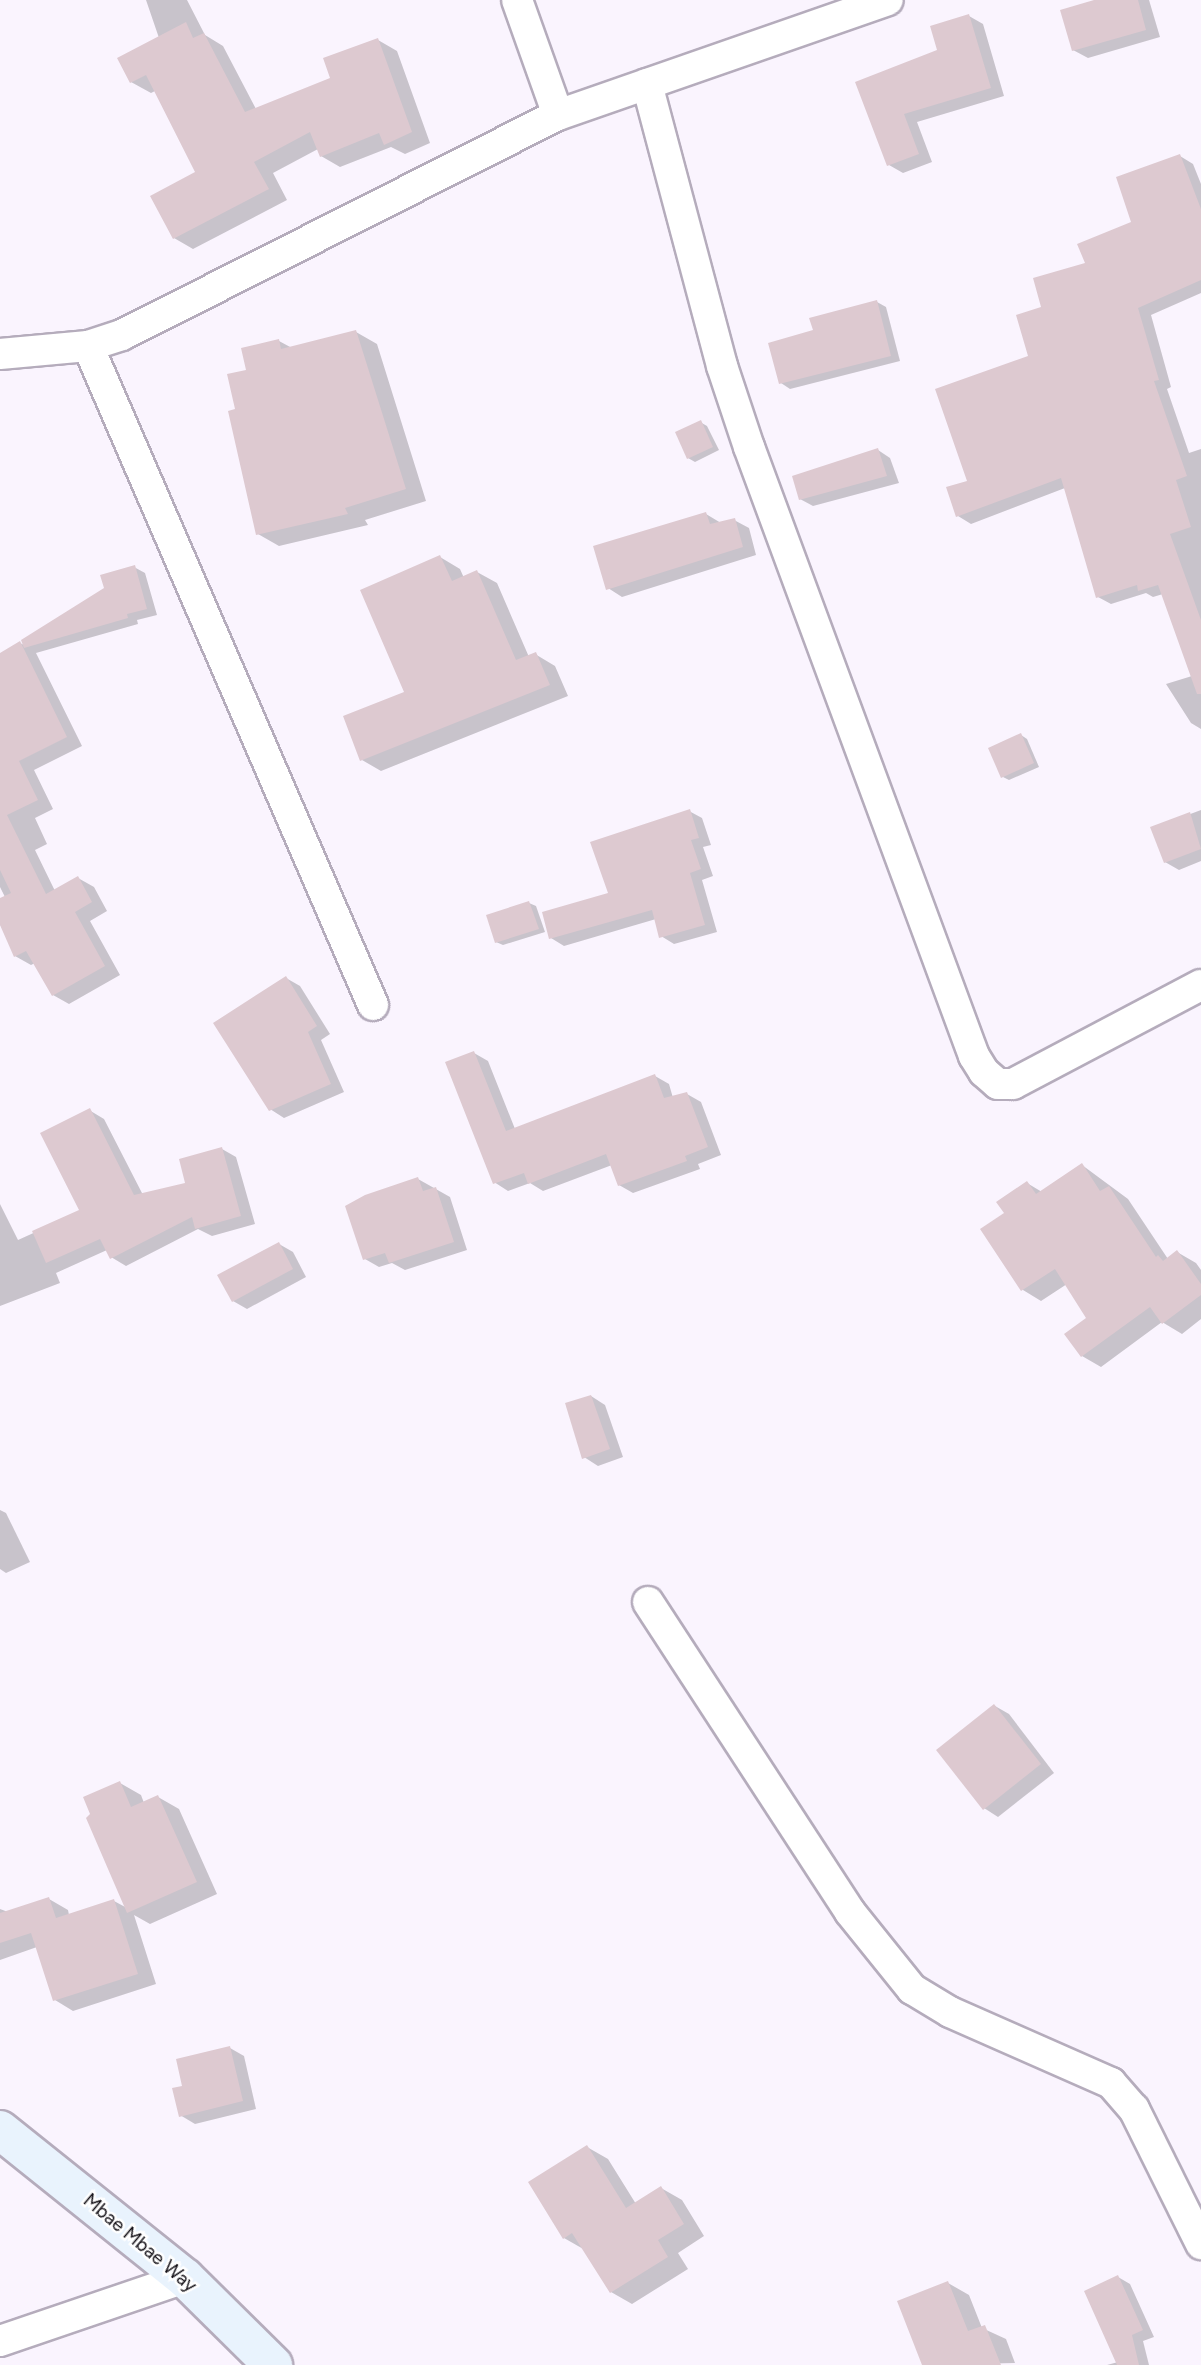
<!DOCTYPE html>
<html>
<head>
<meta charset="utf-8">
<style>
  body { margin:0 }
  #map { position:relative; width:1201px; height:2365px; overflow:hidden; background:#faf4fe; font-family:Figtree,sans-serif }
  div>[style] { position:absolute }
  [style*='--x'] { left:calc(var(--x)*1px); top:calc(var(--y)*1px); width:calc(var(--w)*1px); rotate:calc(var(--a)*1deg) }
  .shadow>* { inset:0; background:#0003 }
  .building>* { inset:0; background:#ddc9d0 }
  .roads { filter:drop-shadow(2px 0 #b5acbc) drop-shadow(-2px 0 #b5acbc) drop-shadow(0 2px #b5acbc) drop-shadow(0 -2px #b5acbc) }
  .street>* { height:30px; margin:-15px; padding:0 15px; transform-origin:15px; border-radius:15px; background:#fff }
  .secondary>* { height:38px; margin:-19px; padding:0 19px; transform-origin:19px; border-radius:19px; background:#e9f3fd }
  span { translate:-50% -50%; white-space:nowrap; text-align:center; line-height:1.15; -webkit-text-stroke:5px #fff; paint-order:stroke }
  .street-label { font-size:19px; color:#131016 }
</style>
</head>
<body>
<div id="map">
  <div class="shadow">
    <i style="clip-path:polygon(146px 0,187px 0,205px 35px,223px 46px,256px 109px,333px 79px,378px 40px,397px 51px,430px 143px,405px 154px,391px 147px,340px 167px,321px 156px,318px 149px,273px 173px,287px 200px,193px 249px,174px 238px,197px 173px,155px 91px,151px 93px,131px 82px,159px 38px)"></i>
    <i style="clip-path:polygon(1098px 0,1149px 0,1160px 37px,1088px 58px,1073px 50px)"></i>
    <i style="clip-path:polygon(969px 16px,983px 24px,1004px 96px,917px 122px,932px 162px,903px 173px,889px 165px,857px 83px,939px 51px)"></i>
    <i style="clip-path:polygon(1180px 156px,1193px 164px,1201px 184px,1201px 293px,1151px 315px,1171px 387px,1167px 389px,1189px 453px,1201px 449px,1201px 729px,1191px 723px,1166px 684px,1192px 676px,1163px 594px,1153px 597px,1146px 593px,1111px 604px,1098px 597px,1065px 488px,971px 524px,958px 516px,969px 482px,1030px 357px,1043px 308px,1133px 223px)"></i>
    <i style="clip-path:polygon(877px 302px,886px 307px,900px 361px,790px 389px,781px 383px,815px 331px)"></i>
    <i style="clip-path:polygon(356px 332px,377px 344px,426px 501px,365px 520px,368px 525px,279px 546px,258px 534px,237px 410px,248px 371px,279px 341px,292px 348px)"></i>
    <i style="clip-path:polygon(700px 422px,707px 426px,719px 450px,695px 462px,688px 458px)"></i>
    <i style="clip-path:polygon(878px 450px,890px 458px,899px 483px,813px 506px,800px 499px)"></i>
    <i style="clip-path:polygon(706px 514px,721px 523px,734px 520px,749px 528px,756px 555px,622px 597px,608px 588px)"></i>
    <i style="clip-path:polygon(440px 557px,460px 569px,464px 578px,477px 572px,497px 583px,529px 657px,535px 654px,555px 666px,568px 696px,381px 771px,362px 760px,407px 693px)"></i>
    <i style="clip-path:polygon(134px 567px,145px 573px,157px 615px,137px 620px,138px 624px,36px 653px,82px 746px,34px 770px,53px 809px,35px 818px,47px 844px,35px 850px,55px 891px,78px 878px,94px 887px,107px 911px,90px 921px,120px 975px,69px 1004px,53px 995px,35px 963px,31px 965px,15px 956px,0 924px,0 900px,5px 897px,0 887px,0 655px,20px 643px,26px 646px)"></i>
    <i style="clip-path:polygon(1021px 735px,1027px 739px,1039px 767px,1009px 780px,1003px 777px)"></i>
    <i style="clip-path:polygon(1201px 810px,1201px 861px,1179px 870px,1165px 862px,1153px 828px)"></i>
    <i style="clip-path:polygon(689px 811px,702px 818px,711px 845px,703px 847px,713px 876px,702px 880px,717px 932px,674px 944px,661px 936px,656px 919px,564px 946px,551px 938px,610px 894px)"></i>
    <i style="clip-path:polygon(529px 903px,536px 906px,545px 932px,503px 945px,496px 942px)"></i>
    <i style="clip-path:polygon(286px 978px,300px 986px,330px 1034px,321px 1040px,344px 1092px,284px 1118px,270px 1109px)"></i>
    <i style="clip-path:polygon(474px 1053px,488px 1061px,515px 1129px,655px 1076px,669px 1084px,673px 1098px,687px 1094px,701px 1102px,721px 1155px,698px 1164px,700px 1169px,633px 1193px,619px 1185px,612px 1165px,543px 1191px,530px 1183px,508px 1191px,494px 1182px)"></i>
    <i style="clip-path:polygon(89px 1110px,104px 1119px,143px 1195px,187px 1184px,222px 1149px,236px 1157px,255px 1224px,212px 1236px,198px 1229px,126px 1266px,111px 1257px,107px 1250px,56px 1273px,60px 1283px,0 1306px,0 1204px,18px 1240px,82px 1211px)"></i>
    <i style="clip-path:polygon(1082px 1165px,1128px 1199px,1168px 1259px,1177px 1252px,1196px 1263px,1201px 1270px,1201px 1319px,1182px 1334px,1162px 1322px,1101px 1367px,1082px 1356px,1089px 1319px,1067px 1284px,1041px 1301px,1023px 1290px,983px 1230px,1007px 1214px,1027px 1183px,1042px 1192px)"></i>
    <i style="clip-path:polygon(418px 1179px,450px 1197px,467px 1250px,405px 1270px,392px 1263px,379px 1267px,365px 1259px)"></i>
    <i style="clip-path:polygon(279px 1244px,293px 1252px,306px 1277px,247px 1309px,233px 1301px)"></i>
    <i style="clip-path:polygon(591px 1396px,605px 1405px,623px 1457px,598px 1466px,584px 1457px)"></i>
    <i style="clip-path:polygon(0 1510px,6px 1513px,30px 1562px,6px 1573px,0 1569px)"></i>
    <i style="clip-path:polygon(995px 1706px,1009px 1714px,1054px 1773px,998px 1817px,984px 1808px)"></i>
    <i style="clip-path:polygon(120px 1783px,141px 1795px,144px 1803px,158px 1797px,179px 1809px,217px 1894px,150px 1924px,134px 1915px,156px 1984px,73px 2011px,55px 2000px,37px 1947px,0 1960px,0 1909px,8px 1912px,49px 1899px,68px 1910px,69px 1915px,114px 1901px,127px 1908px)"></i>
    <i style="clip-path:polygon(230px 2048px,244px 2056px,256px 2109px,195px 2124px,180px 2115px,184px 2087px)"></i>
    <i style="clip-path:polygon(587px 2147px,608px 2159px,636px 2204px,661px 2188px,682px 2200px,704px 2236px,678px 2253px,688px 2269px,632px 2304px,611px 2292px,585px 2250px,564px 2238px)"></i>
    <i style="clip-path:polygon(1118px 2277px,1130px 2284px,1154px 2337px,1143px 2341px,1149px 2365px,1107px 2365px,1118px 2362px)"></i>
    <i style="clip-path:polygon(948px 2283px,969px 2295px,982px 2328px,1006px 2339px,1015px 2363px,924px 2365px)"></i>
  </div>
  <div class="building">
    <i style="clip-path:polygon(1094px 0,1138px 0,1146px 30px,1072px 51px,1060px 10px)"></i>
    <i style="clip-path:polygon(969px 14px,991px 88px,904px 114px,919px 154px,887px 166px,855px 82px,937px 50px,930px 26px)"></i>
    <i style="clip-path:polygon(186px 22px,193px 38px,204px 33px,245px 112px,330px 78px,323px 58px,378px 38px,412px 132px,384px 145px,379px 133px,320px 157px,310px 132px,254px 162px,269px 189px,173px 239px,150px 196px,195px 172px,146px 75px,130px 83px,117px 58px)"></i>
    <i style="clip-path:polygon(1180px 154px,1201px 209px,1201px 280px,1138px 308px,1159px 380px,1154px 381px,1187px 476px,1176px 480px,1191px 527px,1170px 534px,1201px 620px,1201px 694px,1197px 694px,1158px 585px,1138px 591px,1137px 585px,1096px 598px,1061px 478px,956px 517px,946px 487px,967px 481px,935px 389px,1028px 356px,1016px 315px,1041px 307px,1033px 278px,1085px 263px,1077px 244px,1131px 222px,1116px 177px)"></i>
    <i style="clip-path:polygon(877px 300px,891px 356px,779px 384px,768px 343px,813px 330px,809px 318px)"></i>
    <i style="clip-path:polygon(356px 330px,406px 489px,345px 508px,348px 514px,256px 535px,228px 411px,235px 409px,227px 374px,246px 370px,241px 348px,279px 339px,281px 349px)"></i>
    <i style="clip-path:polygon(701px 420px,713px 447px,687px 459px,675px 432px)"></i>
    <i style="clip-path:polygon(878px 448px,887px 476px,799px 500px,792px 476px)"></i>
    <i style="clip-path:polygon(706px 512px,710px 524px,735px 518px,743px 547px,606px 590px,593px 546px)"></i>
    <i style="clip-path:polygon(440px 555px,452px 581px,477px 570px,516px 660px,536px 652px,550px 685px,360px 761px,343px 716px,404px 692px,360px 590px)"></i>
    <i style="clip-path:polygon(135px 565px,147px 609px,127px 614px,128px 618px,24px 648px,21px 640px,104px 588px,100px 575px)"></i>
    <i style="clip-path:polygon(20px 641px,67px 737px,19px 761px,38px 800px,7px 815px,46px 894px,78px 876px,92px 902px,75px 912px,105px 966px,52px 996px,26px 951px,14px 957px,0 925px,0 898px,11px 893px,0 870px,0 653px)"></i>
    <i style="clip-path:polygon(1021px 733px,1034px 763px,1001px 778px,988px 748px)"></i>
    <i style="clip-path:polygon(690px 809px,699px 838px,691px 840px,701px 869px,690px 873px,705px 925px,659px 938px,652px 910px,549px 939px,542px 912px,608px 893px,590px 842px)"></i>
    <i style="clip-path:polygon(1190px 812px,1201px 849px,1164px 863px,1150px 827px)"></i>
    <i style="clip-path:polygon(529px 901px,539px 929px,495px 943px,486px 915px)"></i>
    <i style="clip-path:polygon(286px 976px,317px 1026px,308px 1032px,331px 1084px,269px 1111px,213px 1023px)"></i>
    <i style="clip-path:polygon(474px 1051px,506px 1131px,655px 1074px,664px 1098px,687px 1092px,708px 1147px,685px 1156px,687px 1161px,618px 1186px,606px 1154px,528px 1184px,524px 1173px,493px 1184px,445px 1062px)"></i>
    <i style="clip-path:polygon(90px 1108px,134px 1195px,185px 1183px,179px 1159px,222px 1147px,241px 1216px,195px 1229px,192px 1217px,110px 1259px,100px 1239px,46px 1263px,32px 1231px,79px 1210px,40px 1133px)"></i>
    <i style="clip-path:polygon(1082px 1163px,1100px 1191px,1109px 1186px,1156px 1257px,1158px 1255px,1163px 1261px,1177px 1250px,1201px 1284px,1201px 1295px,1162px 1324px,1150px 1307px,1081px 1357px,1064px 1334px,1086px 1318px,1055px 1269px,1021px 1291px,980px 1229px,1004px 1213px,996px 1202px,1027px 1181px,1036px 1194px)"></i>
    <i style="clip-path:polygon(418px 1177px,423px 1191px,436px 1187px,454px 1242px,389px 1263px,385px 1253px,363px 1260px,345px 1206px,365px 1195px)"></i>
    <i style="clip-path:polygon(279px 1242px,293px 1269px,232px 1302px,217px 1275px)"></i>
    <i style="clip-path:polygon(591px 1395px,610px 1449px,582px 1459px,565px 1403px)"></i>
    <i style="clip-path:polygon(994px 1704px,1041px 1764px,983px 1810px,936px 1750px)"></i>
    <i style="clip-path:polygon(120px 1781px,131px 1807px,158px 1795px,197px 1882px,127px 1913px,86px 1818px,90px 1814px,83px 1797px)"></i>
    <i style="clip-path:polygon(49px 1897px,56px 1918px,114px 1899px,138px 1974px,53px 2001px,31px 1933px,0 1943px,0 1913px)"></i>
    <i style="clip-path:polygon(230px 2046px,243px 2101px,179px 2117px,172px 2088px,182px 2086px,176px 2059px)"></i>
    <i style="clip-path:polygon(587px 2145px,626px 2208px,661px 2186px,684px 2224px,658px 2240px,668px 2257px,610px 2293px,572px 2233px,563px 2239px,528px 2182px)"></i>
    <i style="clip-path:polygon(1118px 2275px,1143px 2330px,1132px 2335px,1139px 2365px,1117px 2365px,1084px 2291px)"></i>
    <i style="clip-path:polygon(948px 2281px,968px 2331px,985px 2325px,1001px 2365px,922px 2365px,897px 2301px)"></i>
  </div>
  <div class="roads">
    <div class="street">
      <i style="--x:517;--y:0;--w:122;--a:70.4"></i>
      <i style="--x:647;--y:84;--w:292;--a:75.1"></i>
      <i style="--x:722;--y:366;--w:85;--a:71.6"></i>
      <i style="--x:749;--y:447;--w:649;--a:69.72"></i>
      <i style="--x:974;--y:1056;--w:19;--a:58"></i>
      <i style="--x:984;--y:1072;--w:18;--a:41"></i>
      <i style="--x:998;--y:1084;--w:15;--a:0"></i>
      <i style="--x:1013;--y:1084;--w:212;--a:-27.8"></i>
      <i style="--x:88;--y:346;--w:718;--a:66.61"></i>
      <i style="--x:0;--y:354;--w:88;--a:-5.2"></i>
      <i style="--x:88;--y:346;--w:36;--a:-18"></i>
      <i style="--x:122;--y:335;--w:488;--a:-26.8"></i>
      <i style="--x:558;--y:115;--w:349;--a:-19.2"></i>
      <i style="--x:648;--y:1602;--w:370;--a:56.9"></i>
      <i style="--x:850;--y:1912;--w:99;--a:51.2"></i>
      <i style="--x:912;--y:1989;--w:44;--a:31.2"></i>
      <i style="--x:950;--y:2012;--w:176;--a:23.8"></i>
      <i style="--x:1111;--y:2083;--w:35;--a:49"></i>
      <i style="--x:1134;--y:2109;--w:151;--a:63.6"></i>
      <i style="--x:0;--y:2341;--w:195;--a:-18.8"></i>
    </div>
    <div class="secondary">
      <i style="--x:0;--y:2130;--w:237;--a:38.7"></i>
      <i style="--x:185;--y:2278;--w:124;--a:44.7"></i>
    </div>
  </div>
  <div class="street-label">
    <span style="left:140px;top:2243px;rotate:40deg">Mbae Mbae Way</span>
  </div>
</div>
</body>
</html>
